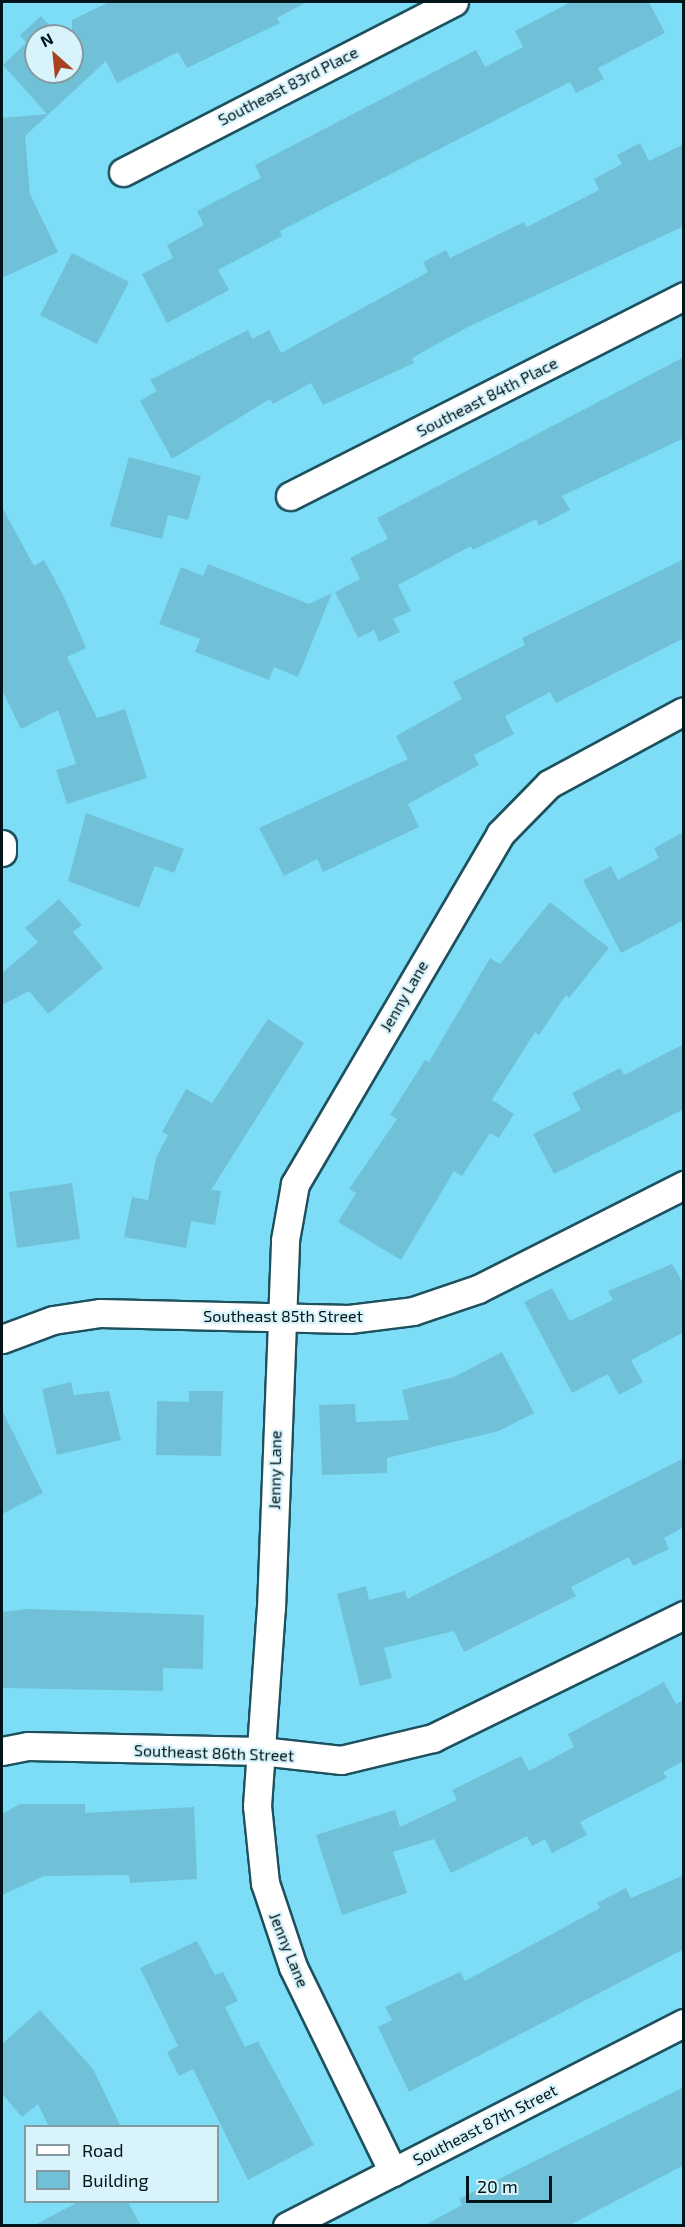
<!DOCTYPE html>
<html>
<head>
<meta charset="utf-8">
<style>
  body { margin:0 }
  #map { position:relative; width:685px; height:2227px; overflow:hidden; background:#7dddf7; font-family:"Exo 2",sans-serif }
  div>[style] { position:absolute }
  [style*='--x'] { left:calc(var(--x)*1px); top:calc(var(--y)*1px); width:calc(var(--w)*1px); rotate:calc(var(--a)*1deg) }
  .building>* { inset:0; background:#70c1d8 }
  .roads { filter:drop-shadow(2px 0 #1d515e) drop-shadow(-2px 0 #1d515e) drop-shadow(0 2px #1d515e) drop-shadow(0 -2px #1d515e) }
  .street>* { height:27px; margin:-13.5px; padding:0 13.5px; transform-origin:13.5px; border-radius:13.5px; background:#fff }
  span { translate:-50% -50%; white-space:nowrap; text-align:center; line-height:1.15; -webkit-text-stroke:4.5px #d9f3fb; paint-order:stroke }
  .street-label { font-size:16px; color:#011419 }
  .frame { position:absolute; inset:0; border:3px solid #011419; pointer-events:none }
  .legend { position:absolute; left:24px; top:2125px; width:195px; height:78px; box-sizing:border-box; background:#d9f3fb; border:2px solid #839aa1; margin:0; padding:8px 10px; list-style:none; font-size:18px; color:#011419 }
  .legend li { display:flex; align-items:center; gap:12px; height:30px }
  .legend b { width:30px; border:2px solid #839aa1 }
  .north { position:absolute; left:24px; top:24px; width:60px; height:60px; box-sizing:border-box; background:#d9f3fb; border:2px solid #839aa1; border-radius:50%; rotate:333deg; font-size:16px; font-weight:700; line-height:24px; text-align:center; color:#011419 }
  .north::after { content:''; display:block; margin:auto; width:21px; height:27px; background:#a94220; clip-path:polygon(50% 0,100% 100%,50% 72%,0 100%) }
  .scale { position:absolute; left:466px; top:2176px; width:86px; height:27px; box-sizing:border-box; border:3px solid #011419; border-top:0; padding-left:8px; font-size:18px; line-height:21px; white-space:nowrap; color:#011419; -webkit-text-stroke:4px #d9f3fb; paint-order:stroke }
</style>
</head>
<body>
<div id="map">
  <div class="building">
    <i style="clip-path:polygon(109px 2px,307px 2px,277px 18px,280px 23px,187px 68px,178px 52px,117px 83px,106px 61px,25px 136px,30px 194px,58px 252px,2px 278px,2px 118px,47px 114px,3px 65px,26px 43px,20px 35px,41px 16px,59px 36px,36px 36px,36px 72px,72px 72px,72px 20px)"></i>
    <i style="clip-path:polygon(571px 2px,649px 2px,665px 33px,598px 68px,604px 79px,576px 93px,570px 82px,280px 231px,282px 236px,218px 270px,229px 290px,167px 323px,142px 274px,173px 258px,167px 245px,204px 225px,197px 211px,261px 178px,255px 165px,476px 50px,485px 67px,523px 47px,515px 31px)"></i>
    <i style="clip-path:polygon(640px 143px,649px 161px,684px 144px,684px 226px,470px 326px,412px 358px,414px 363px,323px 405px,311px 383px,273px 404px,270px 399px,172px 459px,140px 401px,157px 391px,150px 380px,248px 330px,252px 339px,269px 330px,281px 353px,428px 272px,423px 262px,446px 250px,450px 258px,524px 222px,527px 227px,599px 190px,594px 179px,622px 164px,617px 155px)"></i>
    <i style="clip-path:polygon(72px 253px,129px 282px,97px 344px,40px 315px)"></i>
    <i style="clip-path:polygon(684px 357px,684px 438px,562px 496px,570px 510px,539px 526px,536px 519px,473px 550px,471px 546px,398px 585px,411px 611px,393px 619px,400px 632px,379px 642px,374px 630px,358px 638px,335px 592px,360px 579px,350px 558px,388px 539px,377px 518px)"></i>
    <i style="clip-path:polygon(129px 457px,201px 476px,188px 520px,168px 515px,162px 539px,110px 526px)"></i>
    <i style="clip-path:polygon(2px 507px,34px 566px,44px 560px,63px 595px,86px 648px,67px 657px,97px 718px,125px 709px,147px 778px,67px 804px,56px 770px,76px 764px,58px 710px,21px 729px,2px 690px)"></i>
    <i style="clip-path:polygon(684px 559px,684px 638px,556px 703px,550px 692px,505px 716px,514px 734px,474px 755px,479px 765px,408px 804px,419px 827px,323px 872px,317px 859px,284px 876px,259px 828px,408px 759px,396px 736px,462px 699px,453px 682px,525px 645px,522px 638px)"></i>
    <i style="clip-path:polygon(208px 564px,309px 604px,332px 593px,298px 677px,274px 667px,269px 680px,195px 652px,200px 639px,159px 624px,181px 567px,203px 576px)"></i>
    <i style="clip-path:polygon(86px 813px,184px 849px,174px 873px,155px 866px,139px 908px,68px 881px)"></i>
    <i style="clip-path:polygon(684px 832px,684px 920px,621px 953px,583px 880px,611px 866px,618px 880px,659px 858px,654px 848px)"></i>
    <i style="clip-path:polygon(59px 899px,82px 925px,73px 932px,103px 968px,48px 1014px,29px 991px,2px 1005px,2px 973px,38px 942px,25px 928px)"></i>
    <i style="clip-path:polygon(550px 902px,609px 948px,569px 998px,566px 995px,539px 1035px,535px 1032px,492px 1100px,514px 1114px,499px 1138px,490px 1133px,462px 1176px,454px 1171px,401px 1260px,338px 1222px,356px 1193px,349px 1189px,397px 1119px,390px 1115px,425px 1060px,429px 1062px,490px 958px,500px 964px)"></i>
    <i style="clip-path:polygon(268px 1019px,304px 1043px,211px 1190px,221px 1191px,215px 1225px,191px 1221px,186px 1248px,124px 1237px,132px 1197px,148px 1200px,156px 1158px,168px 1135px,162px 1132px,186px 1089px,212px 1103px)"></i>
    <i style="clip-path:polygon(684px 1044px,684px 1109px,554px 1174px,533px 1134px,581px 1110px,572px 1093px,620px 1068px,624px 1075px)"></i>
    <i style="clip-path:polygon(72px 1183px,80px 1239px,17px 1248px,9px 1192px)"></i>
    <i style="clip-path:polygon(672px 1264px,684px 1285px,684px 1332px,631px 1360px,643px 1382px,619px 1395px,608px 1374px,572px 1393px,524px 1302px,552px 1288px,570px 1321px,613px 1300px,608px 1291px)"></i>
    <i style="clip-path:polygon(502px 1352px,534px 1413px,499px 1431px,387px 1458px,387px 1473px,322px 1475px,319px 1405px,355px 1404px,356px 1422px,409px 1420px,402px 1390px,454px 1377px)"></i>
    <i style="clip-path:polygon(71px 1382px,74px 1395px,109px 1391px,121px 1440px,57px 1455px,42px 1389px)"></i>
    <i style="clip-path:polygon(189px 1391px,223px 1391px,221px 1456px,156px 1455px,157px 1401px,189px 1402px)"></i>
    <i style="clip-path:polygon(2px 1410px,43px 1493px,2px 1514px)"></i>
    <i style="clip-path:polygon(684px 1458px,684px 1527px,664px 1538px,669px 1549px,633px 1566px,629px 1557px,571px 1587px,576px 1596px,464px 1652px,454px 1631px,384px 1648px,392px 1678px,360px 1686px,337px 1594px,366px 1586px,369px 1600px,405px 1591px,407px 1599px)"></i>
    <i style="clip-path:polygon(28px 1609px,204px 1615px,203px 1669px,163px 1668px,163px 1691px,2px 1688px,2px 1612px)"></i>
    <i style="clip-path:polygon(664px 1682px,676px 1704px,684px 1700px,684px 1761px,663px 1772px,667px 1778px,580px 1822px,587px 1835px,552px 1853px,545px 1839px,532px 1846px,527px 1836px,451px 1873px,434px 1839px,393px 1852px,407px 1893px,342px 1915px,316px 1835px,395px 1810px,400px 1827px,457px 1800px,452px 1790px,521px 1756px,529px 1771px,574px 1747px,568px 1734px)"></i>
    <i style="clip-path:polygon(20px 1804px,85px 1804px,85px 1813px,194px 1807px,197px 1879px,130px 1883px,129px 1875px,44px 1876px,2px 1895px,2px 1814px)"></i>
    <i style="clip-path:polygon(684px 1875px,684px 1949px,409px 2092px,378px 2027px,392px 2020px,385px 2007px,460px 1972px,465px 1981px,600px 1908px,597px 1903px,626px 1888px,631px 1898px)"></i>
    <i style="clip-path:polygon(197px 1941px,215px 1975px,223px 1972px,238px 2001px,225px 2007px,245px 2047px,258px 2041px,314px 2145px,248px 2180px,193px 2069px,179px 2076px,167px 2052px,178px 2046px,140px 1968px)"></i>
    <i style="clip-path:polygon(40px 2010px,93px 2069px,121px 2127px,49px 2127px,38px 2104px,22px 2117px,2px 2094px,2px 2044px)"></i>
    <i style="clip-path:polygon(684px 2087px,684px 2165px,568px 2226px,423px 2226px,462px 2205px,459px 2199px)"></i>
    <i style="clip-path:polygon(78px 2202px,128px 2202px,141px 2226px,33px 2226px)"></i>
  </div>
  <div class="roads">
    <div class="street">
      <i style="--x:123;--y:172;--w:372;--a:-27.2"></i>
      <i style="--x:290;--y:496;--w:442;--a:-26.9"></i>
      <i style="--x:2;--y:844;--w:8;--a:90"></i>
      <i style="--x:2;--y:1339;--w:54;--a:-20.4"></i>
      <i style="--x:53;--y:1320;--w:48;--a:-8.5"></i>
      <i style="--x:100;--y:1313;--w:249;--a:1.4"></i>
      <i style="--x:349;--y:1319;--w:64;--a:-7.1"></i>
      <i style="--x:413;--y:1311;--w:69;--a:-18.7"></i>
      <i style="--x:478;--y:1289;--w:231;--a:-26.8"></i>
      <i style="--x:2;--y:1751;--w:26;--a:-11"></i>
      <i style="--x:28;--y:1746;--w:233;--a:1.2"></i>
      <i style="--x:261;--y:1751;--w:81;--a:6.4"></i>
      <i style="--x:341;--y:1760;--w:95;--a:-13.4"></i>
      <i style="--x:433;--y:1738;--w:280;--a:-26.1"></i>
      <i style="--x:393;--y:2172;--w:228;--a:-116"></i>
      <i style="--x:293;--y:1967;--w:89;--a:-108.4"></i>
      <i style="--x:265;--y:1883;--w:77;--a:-95.9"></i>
      <i style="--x:257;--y:1806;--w:198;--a:-86"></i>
      <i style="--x:271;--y:1608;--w:368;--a:-87.8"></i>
      <i style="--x:285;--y:1240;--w:57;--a:-79.9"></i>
      <i style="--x:295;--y:1184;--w:406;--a:-59.6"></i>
      <i style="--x:500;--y:834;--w:70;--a:-45.6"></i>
      <i style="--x:549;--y:784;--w:153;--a:-28.4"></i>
      <i style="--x:287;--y:2226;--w:446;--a:-27.1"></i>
    </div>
  </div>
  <div class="street-label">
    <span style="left:288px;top:86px;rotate:-27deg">Southeast 83rd Place</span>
    <span style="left:487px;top:397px;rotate:-27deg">Southeast 84th Place</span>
    <span style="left:404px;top:996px;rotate:-60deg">Jenny Lane</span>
    <span style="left:283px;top:1316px">Southeast 85th Street</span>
    <span style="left:275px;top:1470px;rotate:-89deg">Jenny Lane</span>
    <span style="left:214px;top:1753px;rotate:2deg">Southeast 86th Street</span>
    <span style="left:289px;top:1950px;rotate:68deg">Jenny Lane</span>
    <span style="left:485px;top:2125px;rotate:-27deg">Southeast 87th Street</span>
  </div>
  <div class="frame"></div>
  <ul class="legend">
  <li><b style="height:8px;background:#fff"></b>Road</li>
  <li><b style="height:16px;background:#70c1d8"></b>Building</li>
  </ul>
  <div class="north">N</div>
  <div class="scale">20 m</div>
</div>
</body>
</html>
